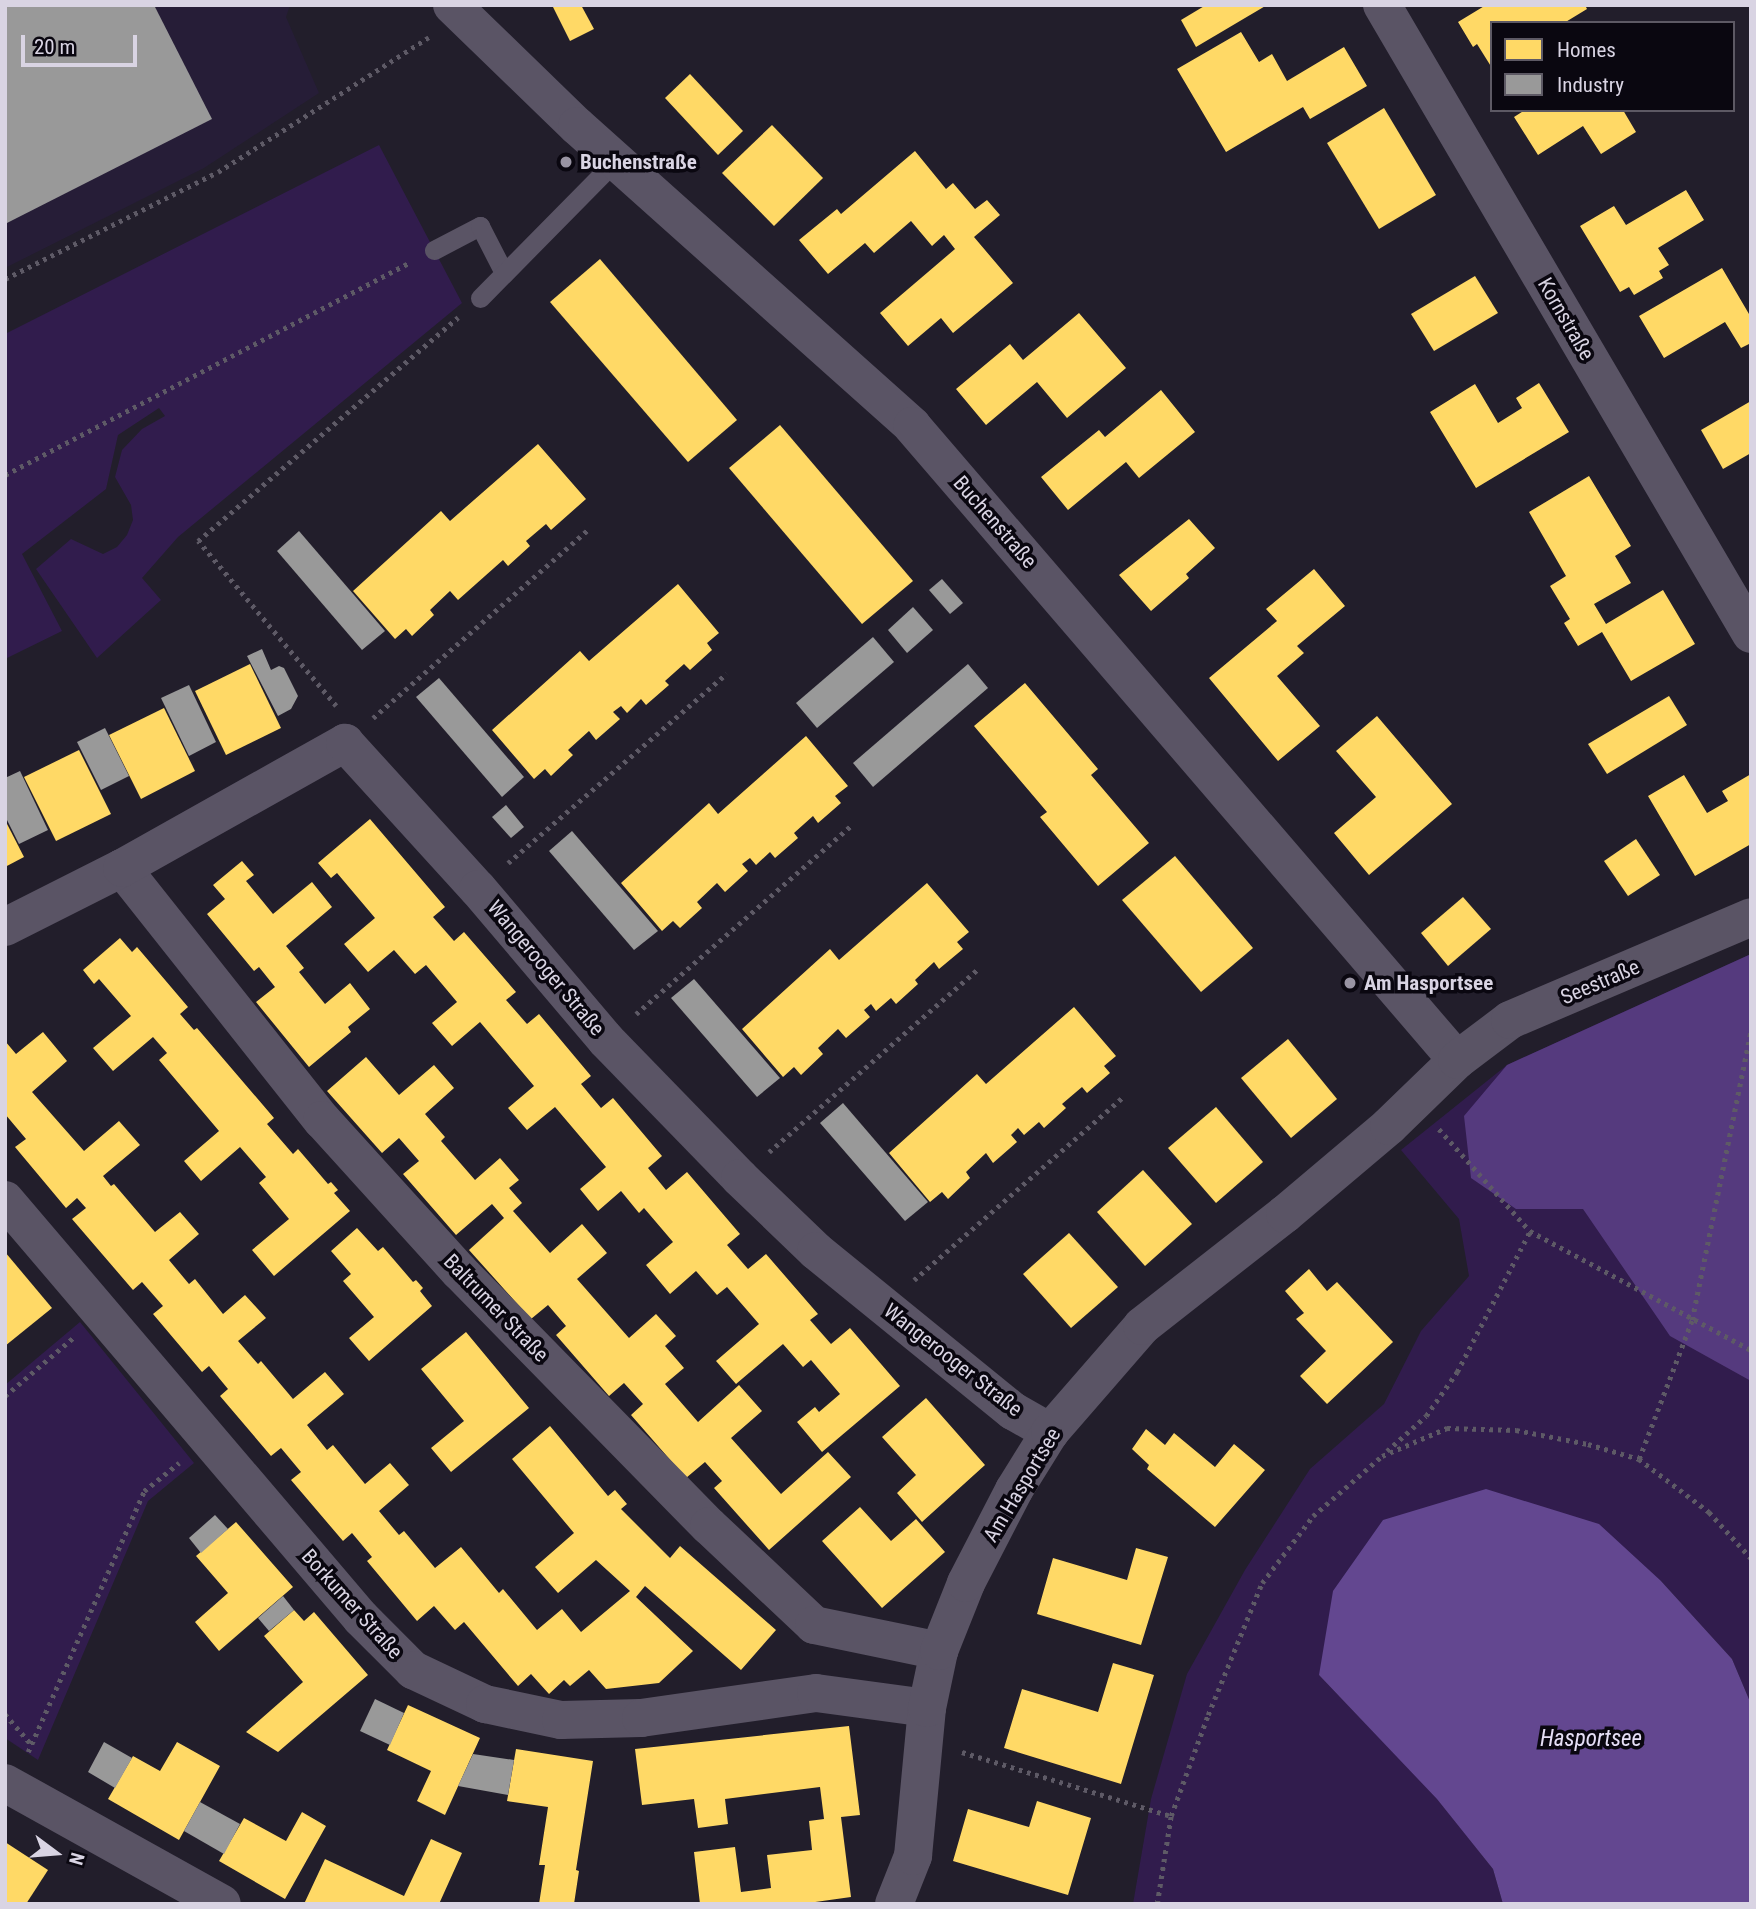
<!DOCTYPE html>
<html>
<head>
<meta charset="utf-8">
<style>
  body { margin:0 }
  #map { position:relative; width:1756px; height:1909px; overflow:hidden; background:#221e2b; font-family:"Roboto Condensed",sans-serif }
  div>[style] { position:absolute }
  [style*='--x'] { left:calc(var(--x)*1px); top:calc(var(--y)*1px); width:calc(var(--w)*1px); rotate:calc(var(--a)*1deg) }
  .built>* { inset:0; background:#261d37 }
  .green>* { inset:0; background:#311c4d }
  .forest>* { inset:0; background:#553a7e }
  .water>* { inset:0; background:#634790 }
  .homes>* { inset:0; background:#ffd966 }
  .industry>* { inset:0; background:#999 }
  .path>* { height:4.5px; margin-top:-2.25px; transform-origin:0; background:repeating-linear-gradient(90deg,#5e5a66 0 3.5px,transparent 0 8.5px) }
  .lane>* { height:19px; margin:-9.5px; padding:0 9.5px; transform-origin:9.5px; border-radius:9.5px; background:#5a5465 }
  .street>* { height:38px; margin:-19px; padding:0 19px; transform-origin:19px; border-radius:19px; background:#5a5465 }
  .dots>* { width:19px; height:19px; translate:-50% -50%; box-sizing:border-box; border:4px solid #0a0710; border-radius:50% }
  span { translate:-50% -50%; white-space:nowrap; text-align:center; line-height:1.15; -webkit-text-stroke:7px #0a0710; paint-order:stroke }
  .poi-label { font-size:21px; color:#d9d4e3; font-weight:700 }
  .left { translate:0 -50%; text-align:left }
  .street-label { font-size:21px; color:#d9d4e3 }
  .water-label { font-size:23px; color:#e6dff6; font-style:italic }
  .frame { position:absolute; inset:0; border:7px solid #d9d4e3; pointer-events:none }
  .legend { position:absolute; left:1490px; top:21px; width:245px; height:91px; box-sizing:border-box; background:#0a0710; border:2px solid #5d5964; margin:0; padding:9px 12px; list-style:none; font-size:21px; color:#d9d4e3 }
  .legend li { display:flex; align-items:center; gap:14px; height:35px }
  .legend b { width:35px; border:2px solid #5d5964 }
  .north { position:absolute; left:21px; top:1818px; width:70px; height:70px; -webkit-text-stroke:5px #0a0710; paint-order:stroke; rotate:106deg; font-size:19px; font-weight:700; line-height:28px; text-align:center; color:#d9d4e3 }
  .north::after { content:''; display:block; margin:auto; width:24px; height:32px; background:#d9d4e3; clip-path:polygon(50% 0,100% 100%,50% 72%,0 100%) }
  .scale { position:absolute; left:21px; top:35px; width:116px; height:32px; box-sizing:border-box; border:4px solid #d9d4e3; border-top:0; padding-left:9px; font-size:21px; line-height:24px; white-space:nowrap; color:#d9d4e3; -webkit-text-stroke:5px #0a0710; paint-order:stroke }
</style>
</head>
<body>
<div id="map">
  <div class="built">
    <i style="clip-path:polygon(5px 5px,290px 5px,286px 17px,319px 93px,204px 168px,5px 268px)"></i>
  </div>
  <div class="green">
    <i style="clip-path:polygon(379px 145px,462px 303px,178px 537px,142px 578px,161px 600px,97px 658px,36px 569px,71px 539px,103px 554px,117px 547px,127px 535px,133px 520px,131px 505px,115px 477px,122px 450px,142px 429px,165px 416px,159px 408px,118px 435px,106px 489px,22px 554px,62px 631px,5px 659px,5px 334px)"></i>
    <i style="clip-path:polygon(1751px 954px,1751px 1704px,1732px 1659px,1661px 1581px,1319px 1675px,1437px 1798px,1493px 1869px,1503px 1904px,1133px 1904px,1151px 1799px,1187px 1674px,1245px 1570px,1310px 1469px,1384px 1404px,1421px 1331px,1469px 1276px,1459px 1219px,1401px 1150px,1507px 1065px)"></i>
    <i style="clip-path:polygon(80px 1322px,194px 1463px,148px 1501px,38px 1760px,5px 1738px,5px 1385px)"></i>
  </div>
  <div class="forest">
    <i style="clip-path:polygon(1751px 954px,1751px 1381px,1670px 1336px,1583px 1209px,1516px 1209px,1471px 1178px,1464px 1116px,1507px 1065px)"></i>
  </div>
  <div class="water">
    <i style="clip-path:polygon(1486px 1489px,1599px 1524px,1661px 1581px,1732px 1659px,1751px 1704px,1751px 1904px,1503px 1904px,1493px 1869px,1437px 1799px,1319px 1675px,1333px 1591px,1383px 1520px)"></i>
  </div>
  <div class="homes">
    <i style="clip-path:polygon(552px 5px,581px 5px,594px 29px,570px 41px)"></i>
    <i style="clip-path:polygon(1206px 5px,1267px 5px,1196px 47px,1181px 20px)"></i>
    <i style="clip-path:polygon(1486px 5px,1585px 5px,1587px 9px,1564px 23px,1492px 23px,1492px 68px,1477px 44px,1473px 47px,1458px 22px)"></i>
    <i style="clip-path:polygon(1241px 32px,1259px 62px,1272px 54px,1287px 81px,1344px 47px,1367px 86px,1310px 119px,1303px 107px,1226px 152px,1177px 69px)"></i>
    <i style="clip-path:polygon(690px 74px,743px 131px,718px 155px,665px 98px)"></i>
    <i style="clip-path:polygon(1384px 108px,1436px 195px,1379px 229px,1327px 143px)"></i>
    <i style="clip-path:polygon(1525px 110px,1623px 110px,1636px 132px,1601px 154px,1583px 126px,1538px 155px,1514px 117px)"></i>
    <i style="clip-path:polygon(772px 125px,823px 178px,774px 226px,722px 173px)"></i>
    <i style="clip-path:polygon(915px 151px,946px 189px,953px 183px,975px 209px,987px 200px,1000px 215px,974px 237px,1013px 283px,953px 333px,941px 318px,908px 346px,880px 313px,955px 249px,944px 235px,932px 246px,911px 221px,874px 253px,865px 243px,828px 274px,799px 240px,837px 209px,841px 214px)"></i>
    <i style="clip-path:polygon(1686px 190px,1704px 220px,1658px 248px,1669px 265px,1659px 271px,1663px 278px,1634px 295px,1629px 287px,1620px 292px,1580px 226px,1614px 206px,1626px 225px)"></i>
    <i style="clip-path:polygon(600px 259px,737px 420px,688px 462px,550px 302px)"></i>
    <i style="clip-path:polygon(1722px 268px,1749px 314px,1751px 313px,1751px 343px,1741px 348px,1725px 322px,1664px 358px,1639px 316px)"></i>
    <i style="clip-path:polygon(1475px 276px,1498px 313px,1434px 351px,1411px 314px)"></i>
    <i style="clip-path:polygon(1079px 313px,1126px 368px,1067px 418px,1037px 382px,986px 425px,956px 389px,1010px 344px,1023px 360px)"></i>
    <i style="clip-path:polygon(1539px 383px,1569px 432px,1476px 488px,1430px 412px,1475px 384px,1498px 423px,1522px 408px,1516px 398px)"></i>
    <i style="clip-path:polygon(1161px 390px,1195px 432px,1139px 478px,1126px 462px,1068px 510px,1041px 477px,1099px 430px,1105px 437px)"></i>
    <i style="clip-path:polygon(1751px 401px,1751px 453px,1723px 469px,1701px 430px)"></i>
    <i style="clip-path:polygon(780px 425px,913px 581px,862px 624px,729px 468px)"></i>
    <i style="clip-path:polygon(538px 444px,586px 499px,551px 530px,546px 524px,526px 541px,530px 546px,508px 566px,503px 560px,458px 600px,450px 591px,430px 610px,434px 615px,412px 636px,406px 629px,395px 639px,353px 591px,441px 511px,450px 521px)"></i>
    <i style="clip-path:polygon(1589px 476px,1631px 546px,1615px 556px,1631px 583px,1594px 604px,1606px 624px,1663px 590px,1695px 644px,1631px 681px,1602px 632px,1578px 646px,1564px 623px,1570px 619px,1550px 586px,1566px 576px,1529px 512px)"></i>
    <i style="clip-path:polygon(1189px 519px,1215px 548px,1186px 574px,1189px 578px,1151px 611px,1119px 575px)"></i>
    <i style="clip-path:polygon(1314px 569px,1345px 606px,1297px 646px,1304px 653px,1277px 676px,1320px 726px,1278px 761px,1209px 678px,1277px 621px,1266px 609px)"></i>
    <i style="clip-path:polygon(678px 584px,719px 633px,707px 643px,712px 650px,690px 670px,684px 664px,665px 681px,669px 685px,646px 705px,641px 699px,627px 713px,621px 706px,613px 712px,620px 719px,596px 740px,589px 731px,568px 750px,573px 755px,551px 776px,545px 769px,534px 779px,492px 730px,580px 651px,589px 661px)"></i>
    <i style="clip-path:polygon(250px 664px,281px 728px,226px 755px,195px 691px)"></i>
    <i style="clip-path:polygon(1025px 683px,1098px 769px,1091px 775px,1149px 843px,1098px 886px,1040px 817px,1047px 812px,974px 726px)"></i>
    <i style="clip-path:polygon(1669px 696px,1687px 725px,1607px 774px,1588px 744px)"></i>
    <i style="clip-path:polygon(164px 708px,195px 771px,141px 799px,109px 735px)"></i>
    <i style="clip-path:polygon(1377px 716px,1452px 804px,1369px 875px,1334px 833px,1376px 797px,1336px 751px)"></i>
    <i style="clip-path:polygon(806px 736px,848px 786px,835px 796px,841px 803px,818px 823px,813px 816px,794px 833px,798px 838px,775px 858px,770px 852px,756px 865px,750px 858px,742px 864px,748px 871px,725px 892px,717px 883px,697px 902px,702px 908px,680px 928px,673px 921px,662px 931px,621px 883px,709px 803px,718px 814px)"></i>
    <i style="clip-path:polygon(79px 750px,111px 814px,56px 841px,24px 777px)"></i>
    <i style="clip-path:polygon(1751px 774px,1751px 844px,1695px 876px,1648px 796px,1684px 775px,1707px 813px,1728px 801px,1722px 791px)"></i>
    <i style="clip-path:polygon(370px 819px,445px 907px,433px 917px,454px 941px,464px 932px,516px 992px,506px 1000px,527px 1024px,539px 1014px,591px 1076px,581px 1084px,601px 1108px,613px 1098px,662px 1156px,648px 1168px,666px 1190px,687px 1172px,740px 1234px,727px 1245px,748px 1269px,766px 1254px,818px 1314px,810px 1320px,831px 1344px,850px 1328px,900px 1386px,822px 1452px,797px 1422px,815px 1407px,819px 1412px,840px 1394px,811px 1360px,803px 1367px,783px 1344px,736px 1384px,716px 1361px,759px 1324px,727px 1287px,717px 1295px,696px 1271px,670px 1294px,646px 1265px,673px 1242px,644px 1208px,639px 1213px,621px 1191px,598px 1211px,580px 1189px,606px 1167px,555px 1107px,527px 1130px,508px 1108px,534px 1086px,480px 1022px,452px 1046px,432px 1023px,457px 1002px,426px 965px,415px 974px,394px 950px,368px 972px,344px 944px,375px 918px,337px 873px,331px 878px,318px 863px)"></i>
    <i style="clip-path:polygon(5px 820px,24px 857px,5px 867px)"></i>
    <i style="clip-path:polygon(1636px 839px,1660px 875px,1628px 896px,1604px 861px)"></i>
    <i style="clip-path:polygon(1175px 856px,1253px 948px,1201px 992px,1122px 900px)"></i>
    <i style="clip-path:polygon(242px 861px,254px 875px,246px 881px,273px 914px,312px 882px,332px 907px,286px 946px,304px 968px,299px 972px,325px 1004px,350px 983px,370px 1009px,348px 1027px,351px 1032px,309px 1067px,256px 1002px,275px 987px,259px 967px,254px 971px,207px 914px,225px 899px,213px 885px)"></i>
    <i style="clip-path:polygon(927px 883px,969px 932px,957px 942px,963px 949px,939px 969px,934px 962px,915px 980px,918px 984px,896px 1004px,891px 998px,876px 1011px,871px 1004px,864px 1010px,870px 1017px,846px 1038px,838px 1029px,818px 1048px,823px 1054px,801px 1075px,794px 1067px,783px 1077px,742px 1029px,830px 949px,839px 960px)"></i>
    <i style="clip-path:polygon(1463px 897px,1491px 929px,1448px 966px,1421px 933px)"></i>
    <i style="clip-path:polygon(120px 938px,132px 952px,137px 947px,188px 1007px,180px 1014px,194px 1030px,197px 1028px,274px 1118px,267px 1124px,293px 1154px,298px 1149px,328px 1184px,331px 1182px,338px 1190px,334px 1193px,350px 1211px,274px 1276px,252px 1250px,289px 1219px,259px 1183px,266px 1177px,240px 1147px,201px 1181px,184px 1161px,219px 1131px,159px 1060px,167px 1053px,153px 1037px,113px 1071px,93px 1048px,131px 1016px,99px 979px,94px 984px,83px 970px)"></i>
    <i style="clip-path:polygon(1074px 1007px,1116px 1056px,1104px 1066px,1110px 1073px,1087px 1093px,1082px 1087px,1062px 1104px,1066px 1108px,1044px 1128px,1039px 1122px,1024px 1135px,1018px 1128px,1011px 1135px,1017px 1142px,993px 1163px,986px 1153px,966px 1172px,970px 1178px,948px 1199px,942px 1192px,930px 1202px,889px 1153px,977px 1074px,986px 1084px)"></i>
    <i style="clip-path:polygon(43px 1032px,67px 1061px,32px 1092px,84px 1151px,119px 1121px,140px 1145px,103px 1176px,111px 1186px,114px 1184px,155px 1232px,180px 1212px,199px 1234px,169px 1260px,189px 1284px,195px 1279px,223px 1314px,245px 1295px,266px 1318px,238px 1341px,258px 1364px,261px 1361px,293px 1399px,325px 1372px,344px 1394px,307px 1425px,327px 1450px,333px 1445px,365px 1484px,390px 1463px,409px 1485px,379px 1511px,399px 1535px,404px 1531px,435px 1568px,461px 1547px,499px 1593px,503px 1589px,537px 1630px,562px 1609px,581px 1632px,630px 1591px,596px 1560px,558px 1593px,535px 1567px,574px 1533px,512px 1459px,550px 1426px,608px 1496px,615px 1490px,627px 1504px,621px 1509px,670px 1558px,680px 1546px,776px 1630px,741px 1670px,645px 1586px,636px 1597px,693px 1651px,659px 1683px,606px 1689px,589px 1670px,570px 1686px,564px 1680px,549px 1694px,531px 1674px,518px 1686px,464px 1622px,455px 1630px,434px 1606px,417px 1621px,367px 1561px,372px 1557px,352px 1533px,343px 1541px,291px 1480px,301px 1472px,281px 1448px,271px 1456px,220px 1396px,228px 1389px,209px 1366px,202px 1372px,153px 1314px,163px 1306px,142px 1282px,133px 1290px,72px 1219px,86px 1208px,77px 1198px,66px 1208px,15px 1147px,26px 1139px,5px 1114px,5px 1041px,16px 1054px)"></i>
    <i style="clip-path:polygon(1288px 1039px,1337px 1099px,1291px 1138px,1241px 1078px)"></i>
    <i style="clip-path:polygon(366px 1057px,399px 1095px,434px 1065px,454px 1088px,425px 1114px,445px 1137px,441px 1141px,475px 1180px,500px 1158px,519px 1180px,509px 1188px,522px 1203px,513px 1211px,550px 1253px,582px 1224px,607px 1253px,577px 1279px,629px 1338px,656px 1314px,676px 1336px,665px 1346px,684px 1368px,665px 1384px,698px 1422px,739px 1385px,762px 1411px,731px 1438px,781px 1494px,828px 1452px,851px 1477px,769px 1550px,714px 1488px,722px 1481px,705px 1462px,686px 1478px,631px 1415px,643px 1404px,624px 1383px,609px 1396px,556px 1335px,566px 1326px,548px 1305px,531px 1319px,469px 1250px,504px 1218px,492px 1204px,456px 1235px,403px 1174px,419px 1161px,399px 1138px,382px 1153px,327px 1091px)"></i>
    <i style="clip-path:polygon(1216px 1107px,1263px 1162px,1216px 1203px,1168px 1148px)"></i>
    <i style="clip-path:polygon(1143px 1170px,1192px 1224px,1145px 1266px,1097px 1212px)"></i>
    <i style="clip-path:polygon(357px 1228px,378px 1251px,383px 1247px,413px 1282px,416px 1280px,423px 1288px,420px 1291px,432px 1306px,369px 1361px,349px 1338px,374px 1317px,343px 1281px,351px 1274px,331px 1251px)"></i>
    <i style="clip-path:polygon(1069px 1233px,1118px 1287px,1071px 1328px,1023px 1274px)"></i>
    <i style="clip-path:polygon(5px 1252px,52px 1308px,5px 1346px)"></i>
    <i style="clip-path:polygon(1309px 1269px,1327px 1291px,1337px 1282px,1393px 1342px,1327px 1404px,1300px 1376px,1326px 1351px,1296px 1319px,1304px 1313px,1285px 1291px)"></i>
    <i style="clip-path:polygon(466px 1332px,529px 1408px,451px 1472px,431px 1448px,464px 1421px,421px 1369px)"></i>
    <i style="clip-path:polygon(926px 1398px,985px 1465px,922px 1522px,897px 1493px,916px 1475px,882px 1437px)"></i>
    <i style="clip-path:polygon(1146px 1429px,1165px 1445px,1174px 1433px,1215px 1467px,1234px 1444px,1265px 1470px,1215px 1527px,1147px 1469px,1149px 1465px,1132px 1449px)"></i>
    <i style="clip-path:polygon(860px 1507px,891px 1541px,916px 1519px,945px 1552px,882px 1608px,822px 1541px)"></i>
    <i style="clip-path:polygon(236px 1522px,293px 1587px,219px 1651px,195px 1622px,228px 1593px,196px 1556px)"></i>
    <i style="clip-path:polygon(1136px 1548px,1168px 1557px,1141px 1645px,1037px 1614px,1053px 1558px,1127px 1580px)"></i>
    <i style="clip-path:polygon(294px 1610px,304px 1621px,314px 1612px,368px 1675px,278px 1752px,246px 1732px,303px 1682px,264px 1636px)"></i>
    <i style="clip-path:polygon(1113px 1663px,1154px 1675px,1121px 1784px,1004px 1748px,1022px 1689px,1098px 1712px)"></i>
    <i style="clip-path:polygon(408px 1705px,480px 1738px,445px 1815px,417px 1801px,431px 1771px,387px 1750px)"></i>
    <i style="clip-path:polygon(849px 1726px,860px 1815px,841px 1817px,851px 1897px,801px 1904px,700px 1904px,694px 1852px,735px 1847px,741px 1892px,771px 1888px,767px 1855px,812px 1850px,809px 1821px,824px 1819px,820px 1787px,725px 1799px,728px 1824px,698px 1828px,694px 1799px,642px 1805px,635px 1749px)"></i>
    <i style="clip-path:polygon(177px 1742px,220px 1766px,179px 1840px,108px 1799px,133px 1756px,160px 1771px)"></i>
    <i style="clip-path:polygon(516px 1749px,593px 1761px,576px 1870px,579px 1871px,574px 1904px,539px 1904px,545px 1865px,539px 1865px,548px 1807px,507px 1801px)"></i>
    <i style="clip-path:polygon(1037px 1801px,1091px 1818px,1068px 1895px,953px 1861px,968px 1809px,1029px 1827px)"></i>
    <i style="clip-path:polygon(302px 1812px,326px 1826px,285px 1899px,219px 1861px,244px 1818px,286px 1841px)"></i>
    <i style="clip-path:polygon(431px 1839px,462px 1853px,439px 1904px,304px 1904px,325px 1859px,404px 1896px)"></i>
    <i style="clip-path:polygon(5px 1842px,48px 1870px,26px 1904px,5px 1904px)"></i>
  </div>
  <div class="industry">
    <i style="clip-path:polygon(5px 5px,154px 5px,212px 119px,5px 224px)"></i>
    <i style="clip-path:polygon(299px 531px,385px 631px,362px 650px,277px 551px)"></i>
    <i style="clip-path:polygon(942px 579px,963px 603px,950px 614px,929px 590px)"></i>
    <i style="clip-path:polygon(913px 607px,933px 630px,907px 653px,888px 630px)"></i>
    <i style="clip-path:polygon(873px 637px,894px 662px,817px 728px,796px 703px)"></i>
    <i style="clip-path:polygon(262px 649px,271px 670px,279px 666px,284px 668px,298px 696px,291px 709px,278px 716px,247px 656px)"></i>
    <i style="clip-path:polygon(968px 664px,988px 688px,873px 787px,853px 763px)"></i>
    <i style="clip-path:polygon(439px 678px,524px 777px,502px 797px,416px 697px)"></i>
    <i style="clip-path:polygon(189px 685px,216px 742px,189px 756px,161px 698px)"></i>
    <i style="clip-path:polygon(105px 728px,129px 776px,101px 790px,77px 742px)"></i>
    <i style="clip-path:polygon(20px 771px,48px 830px,19px 844px,5px 816px,5px 778px)"></i>
    <i style="clip-path:polygon(506px 805px,524px 827px,511px 838px,492px 817px)"></i>
    <i style="clip-path:polygon(572px 831px,658px 931px,634px 950px,549px 851px)"></i>
    <i style="clip-path:polygon(694px 979px,780px 1078px,757px 1097px,671px 998px)"></i>
    <i style="clip-path:polygon(843px 1103px,928px 1202px,905px 1221px,820px 1123px)"></i>
    <i style="clip-path:polygon(215px 1515px,228px 1529px,201px 1553px,189px 1538px)"></i>
    <i style="clip-path:polygon(283px 1596px,294px 1610px,269px 1631px,258px 1618px)"></i>
    <i style="clip-path:polygon(375px 1699px,404px 1713px,390px 1745px,360px 1731px)"></i>
    <i style="clip-path:polygon(104px 1742px,132px 1758px,115px 1788px,88px 1772px)"></i>
    <i style="clip-path:polygon(473px 1754px,514px 1760px,508px 1795px,458px 1786px)"></i>
    <i style="clip-path:polygon(200px 1802px,240px 1824px,224px 1854px,184px 1831px)"></i>
  </div>
  <div class="path">
    <i style="--x:5;--y:279;--w:238;--a:-26.7"></i>
    <i style="--x:218;--y:172;--w:250;--a:-32.6"></i>
    <i style="--x:5;--y:475;--w:458;--a:-27.7"></i>
    <i style="--x:336;--y:706;--w:215;--a:-129.9"></i>
    <i style="--x:198;--y:541;--w:343;--a:-40.7"></i>
    <i style="--x:373;--y:718;--w:288;--a:-41.2"></i>
    <i style="--x:508;--y:863;--w:289;--a:-40.9"></i>
    <i style="--x:636;--y:1014;--w:288;--a:-41.2"></i>
    <i style="--x:1439;--y:1129;--w:137;--a:48.3"></i>
    <i style="--x:1530;--y:1231;--w:251;--a:28.3"></i>
    <i style="--x:769;--y:1152;--w:276;--a:-41.2"></i>
    <i style="--x:914;--y:1280;--w:276;--a:-41.2"></i>
    <i style="--x:5;--y:1396;--w:89;--a:-40.5"></i>
    <i style="--x:1387;--y:1451;--w:52;--a:-41.9"></i>
    <i style="--x:1426;--y:1416;--w:54;--a:-54.8"></i>
    <i style="--x:1457;--y:1372;--w:159;--a:-62.6"></i>
    <i style="--x:1639;--y:1459;--w:149;--a:-69.1"></i>
    <i style="--x:1692;--y:1320;--w:296;--a:-78.5"></i>
    <i style="--x:5;--y:1714;--w:40;--a:49"></i>
    <i style="--x:28;--y:1752;--w:286;--a:-66"></i>
    <i style="--x:144;--y:1491;--w:45;--a:-38.7"></i>
    <i style="--x:962;--y:1752;--w:219;--a:17"></i>
    <i style="--x:1157;--y:1904;--w:89;--a:-81"></i>
    <i style="--x:1171;--y:1816;--w:108;--a:-69.9"></i>
    <i style="--x:1208;--y:1715;--w:143;--a:-67.8"></i>
    <i style="--x:1262;--y:1583;--w:84;--a:-52.7"></i>
    <i style="--x:1313;--y:1516;--w:91;--a:-41"></i>
    <i style="--x:1382;--y:1456;--w:71;--a:-23.3"></i>
    <i style="--x:1447;--y:1428;--w:69;--a:1.7"></i>
    <i style="--x:1516;--y:1430;--w:73;--a:11"></i>
    <i style="--x:1588;--y:1444;--w:53;--a:16.4"></i>
    <i style="--x:1639;--y:1459;--w:88;--a:37.1"></i>
    <i style="--x:1709;--y:1512;--w:62;--a:47.6"></i>
  </div>
  <div class="lane">
    <i style="--x:434;--y:250;--w:52;--a:-27.6"></i>
    <i style="--x:480;--y:226;--w:53;--a:62.9"></i>
    <i style="--x:480;--y:298;--w:194;--a:-45.4"></i>
  </div>
  <div class="street">
    <i style="--x:452;--y:5;--w:174;--a:44.1"></i>
    <i style="--x:577;--y:126;--w:450;--a:41.8"></i>
    <i style="--x:912;--y:426;--w:836;--a:49.32"></i>
    <i style="--x:1382;--y:5;--w:729;--a:59.6"></i>
    <i style="--x:122;--y:868;--w:322;--a:51.6"></i>
    <i style="--x:322;--y:1120;--w:204;--a:47.8"></i>
    <i style="--x:459;--y:1271;--w:357;--a:45.6"></i>
    <i style="--x:709;--y:1526;--w:144;--a:43.3"></i>
    <i style="--x:814;--y:1625;--w:128;--a:11.7"></i>
    <i style="--x:5;--y:927;--w:131;--a:-26.8"></i>
    <i style="--x:122;--y:868;--w:256;--a:-29.3"></i>
    <i style="--x:345;--y:743;--w:197;--a:47.7"></i>
    <i style="--x:478;--y:889;--w:198;--a:49.7"></i>
    <i style="--x:606;--y:1040;--w:192;--a:45.8"></i>
    <i style="--x:740;--y:1178;--w:105;--a:43.8"></i>
    <i style="--x:816;--y:1251;--w:254;--a:39.1"></i>
    <i style="--x:1013;--y:1411;--w:43;--a:29.6"></i>
    <i style="--x:5;--y:1200;--w:549;--a:49.58"></i>
    <i style="--x:361;--y:1618;--w:74;--a:45"></i>
    <i style="--x:413;--y:1670;--w:80;--a:25.3"></i>
    <i style="--x:485;--y:1704;--w:78;--a:11.9"></i>
    <i style="--x:561;--y:1720;--w:80;--a:-1.4"></i>
    <i style="--x:641;--y:1718;--w:177;--a:-8.1"></i>
    <i style="--x:816;--y:1693;--w:112;--a:7.7"></i>
    <i style="--x:5;--y:1783;--w:248;--a:29.1"></i>
    <i style="--x:894;--y:1904;--w:52;--a:-68.4"></i>
    <i style="--x:913;--y:1856;--w:149;--a:-84.6"></i>
    <i style="--x:927;--y:1708;--w:58;--a:-78.1"></i>
    <i style="--x:939;--y:1651;--w:73;--a:-68.3"></i>
    <i style="--x:966;--y:1583;--w:105;--a:-62.7"></i>
    <i style="--x:1014;--y:1490;--w:68;--a:-58.2"></i>
    <i style="--x:1050;--y:1432;--w:140;--a:-49"></i>
    <i style="--x:1142;--y:1326;--w:182;--a:-38.1"></i>
    <i style="--x:1285;--y:1214;--w:136;--a:-40.2"></i>
    <i style="--x:1389;--y:1126;--w:95;--a:-44.1"></i>
    <i style="--x:1457;--y:1060;--w:66;--a:-37"></i>
    <i style="--x:1510;--y:1020;--w:262;--a:-23.1"></i>
  </div>
  <div class="dots">
    <i style="left:566px;top:162px;background:#9994a3"></i>
    <i style="left:1350px;top:983px;background:#9994a3"></i>
  </div>
  <div class="poi-label">
    <span class="left" style="left:580px;top:162px">Buchenstraße</span>
    <span class="left" style="left:1364px;top:983px">Am Hasportsee</span>
  </div>
  <div class="street-label">
    <span style="left:1566px;top:319px;rotate:60deg">Kornstraße</span>
    <span style="left:995px;top:522px;rotate:49deg">Buchenstraße</span>
    <span style="left:546px;top:968px;rotate:50deg">Wangerooger Straße</span>
    <span style="left:1600px;top:982px;rotate:-23deg">Seestraße</span>
    <span style="left:496px;top:1308px;rotate:46deg">Baltrumer Straße</span>
    <span style="left:953px;top:1360px;rotate:38deg">Wangerooger Straße</span>
    <span style="left:1022px;top:1485px;rotate:-59deg">Am Hasportsee</span>
    <span style="left:352px;top:1604px;rotate:48deg">Borkumer Straße</span>
  </div>
  <div class="water-label">
    <span style="left:1591px;top:1739px">Hasportsee</span>
  </div>
  <div class="frame"></div>
  <ul class="legend">
  <li><b style="height:19px;background:#ffd966"></b>Homes</li>
  <li><b style="height:19px;background:#999"></b>Industry</li>
  </ul>
  <div class="north">N</div>
  <div class="scale">20 m</div>
</div>
</body>
</html>
